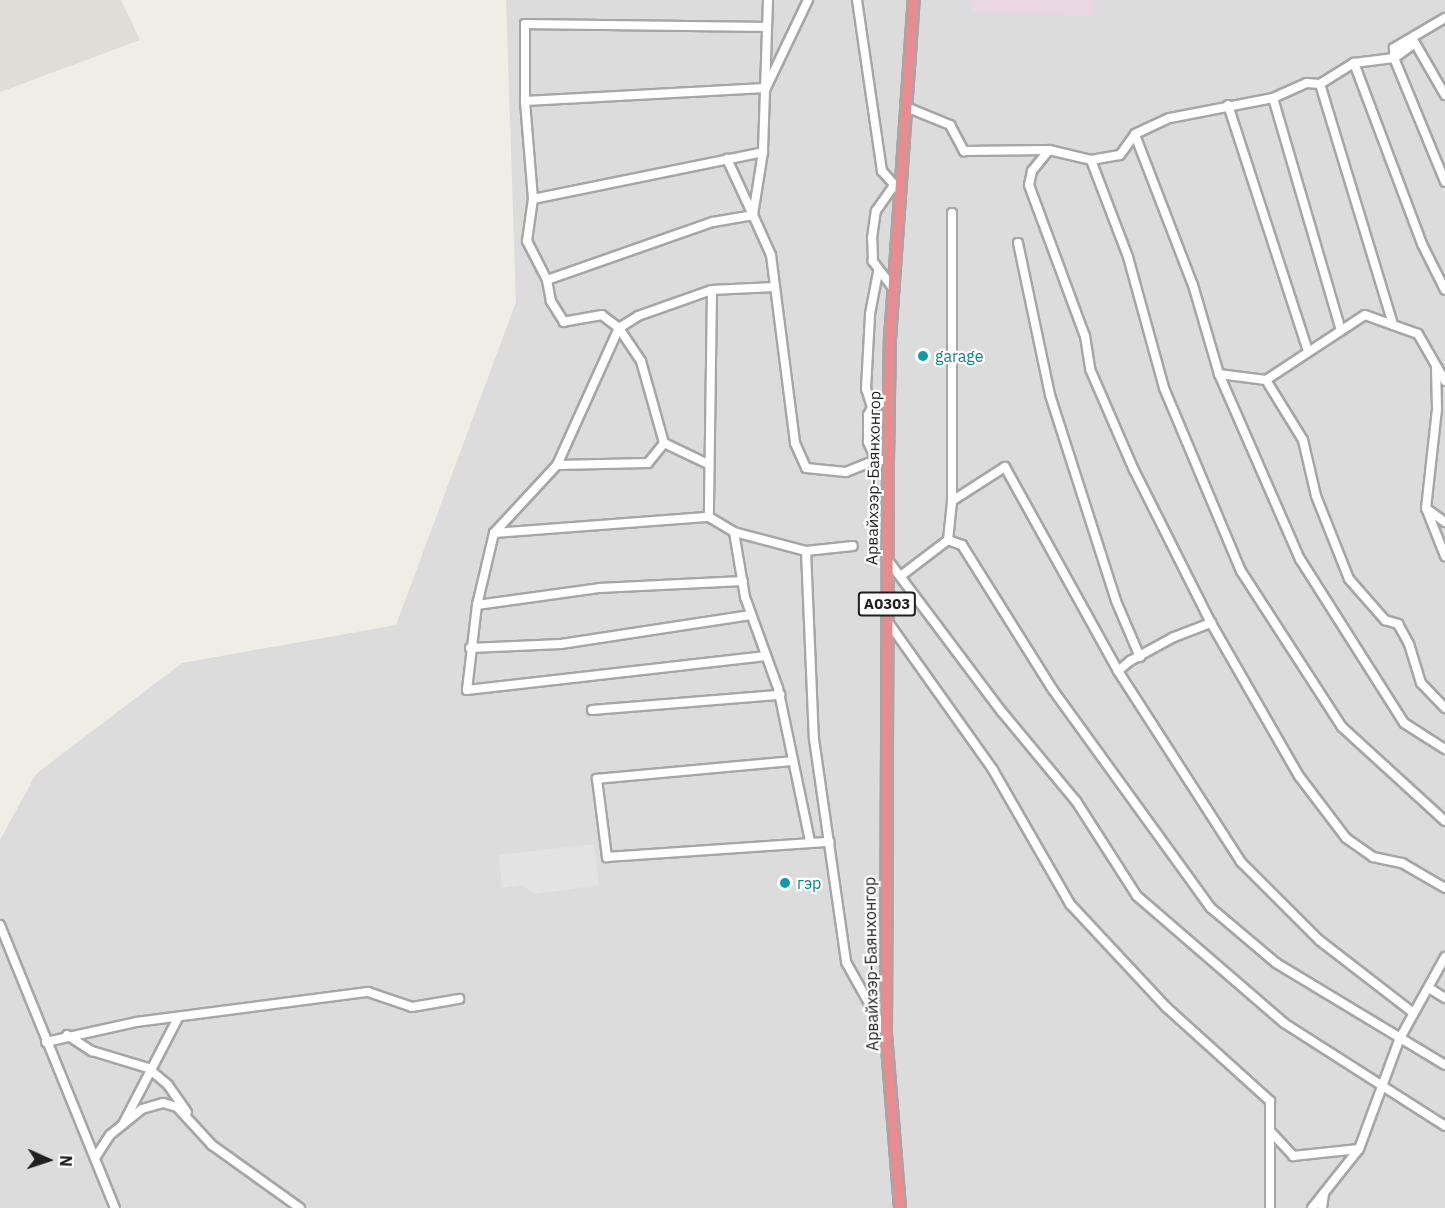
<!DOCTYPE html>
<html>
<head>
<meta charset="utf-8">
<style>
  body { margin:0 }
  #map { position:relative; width:1445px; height:1208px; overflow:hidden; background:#efede5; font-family:"IBM Plex Sans",sans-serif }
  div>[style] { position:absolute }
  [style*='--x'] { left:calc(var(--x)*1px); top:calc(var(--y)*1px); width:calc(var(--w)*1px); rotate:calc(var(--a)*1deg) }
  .residential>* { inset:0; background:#dddcdc }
  .industrial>* { inset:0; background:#e9d7e3 }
  .airport>* { inset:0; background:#deddd6 }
  .parking>* { inset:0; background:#e3e3e3 }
  .roads { filter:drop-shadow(2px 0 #a6a6a6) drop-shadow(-2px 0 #a6a6a6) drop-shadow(0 2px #a6a6a6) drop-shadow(0 -2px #a6a6a6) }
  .minor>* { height:8px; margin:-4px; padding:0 4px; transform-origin:4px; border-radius:4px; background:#fff }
  .highway>* { height:10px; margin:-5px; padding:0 5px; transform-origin:5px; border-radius:5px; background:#e78c90 }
  .dots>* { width:16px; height:16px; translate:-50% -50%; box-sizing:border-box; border:3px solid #fff; border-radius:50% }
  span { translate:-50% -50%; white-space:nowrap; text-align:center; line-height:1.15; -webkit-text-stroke:4.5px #fff; paint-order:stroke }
  .shield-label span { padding:2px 4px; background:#fff; border:2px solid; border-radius:4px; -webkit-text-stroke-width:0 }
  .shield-label { font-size:15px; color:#1f1f1f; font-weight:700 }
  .culture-label { font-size:16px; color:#0d838f }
  .left { translate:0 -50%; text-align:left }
  .street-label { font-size:16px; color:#1f1f1f }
  .north { position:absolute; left:18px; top:1130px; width:60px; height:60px; -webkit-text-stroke:4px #fff; paint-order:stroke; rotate:93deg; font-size:16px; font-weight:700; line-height:24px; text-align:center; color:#1f1f1f }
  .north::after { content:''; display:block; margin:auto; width:21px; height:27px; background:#1f1f1f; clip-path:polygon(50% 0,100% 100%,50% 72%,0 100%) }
</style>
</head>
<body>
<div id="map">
  <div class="residential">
    <i style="clip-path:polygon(506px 0,1445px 0,1445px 1208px,0 1208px,0 840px,36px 774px,182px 663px,396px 625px,516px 302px)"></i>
  </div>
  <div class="industrial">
    <i style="clip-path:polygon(971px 0,1093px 0,1092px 16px,973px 12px)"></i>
  </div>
  <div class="airport">
    <i style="clip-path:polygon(0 0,121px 0,140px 40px,0 92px)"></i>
  </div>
  <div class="parking">
    <i style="clip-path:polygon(594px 844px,599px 885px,535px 894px,521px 885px,502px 888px,499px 855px)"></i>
  </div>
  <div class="roads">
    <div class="minor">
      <i style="--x:768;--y:0;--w:152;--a:91.9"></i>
      <i style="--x:763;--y:152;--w:64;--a:99"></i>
      <i style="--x:753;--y:215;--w:44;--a:65.8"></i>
      <i style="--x:771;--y:255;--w:190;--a:82.7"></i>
      <i style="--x:795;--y:443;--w:27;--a:66"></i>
      <i style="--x:806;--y:468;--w:40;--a:5.7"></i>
      <i style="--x:846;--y:472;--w:32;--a:-22"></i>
      <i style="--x:857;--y:0;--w:173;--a:81.7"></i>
      <i style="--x:882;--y:171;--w:27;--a:48"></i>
      <i style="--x:1415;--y:43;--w:60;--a:60"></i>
      <i style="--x:1401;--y:46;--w:14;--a:-12"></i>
      <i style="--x:1415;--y:43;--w:26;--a:144"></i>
      <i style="--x:1394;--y:58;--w:134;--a:67.6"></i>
      <i style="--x:1354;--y:63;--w:193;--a:69.4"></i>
      <i style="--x:1422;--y:244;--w:51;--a:63.4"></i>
      <i style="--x:1320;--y:84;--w:252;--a:73.1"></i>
      <i style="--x:1273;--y:98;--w:242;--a:73.7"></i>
      <i style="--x:525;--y:101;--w:241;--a:-3.1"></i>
      <i style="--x:766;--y:88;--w:98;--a:-64.5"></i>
      <i style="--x:1228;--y:105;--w:259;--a:72"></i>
      <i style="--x:906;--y:107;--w:48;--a:22.2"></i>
      <i style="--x:950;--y:125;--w:30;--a:62"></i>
      <i style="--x:964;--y:151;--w:85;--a:-0.7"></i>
      <i style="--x:1049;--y:150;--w:43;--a:13.4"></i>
      <i style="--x:1091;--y:160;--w:29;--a:-10"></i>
      <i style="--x:1120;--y:155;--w:26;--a:-54"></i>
      <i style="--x:1135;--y:134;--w:38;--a:-25"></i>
      <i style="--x:1170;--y:118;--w:105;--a:-11"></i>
      <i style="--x:1273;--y:98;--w:37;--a:-24"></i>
      <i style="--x:1307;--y:83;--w:13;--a:4"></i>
      <i style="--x:1320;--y:84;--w:40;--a:-32"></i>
      <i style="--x:1354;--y:63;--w:40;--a:-7.1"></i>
      <i style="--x:1394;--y:58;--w:10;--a:-90"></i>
      <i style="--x:1394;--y:48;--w:59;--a:-30.5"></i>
      <i style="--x:1135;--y:135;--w:161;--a:68.9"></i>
      <i style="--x:1193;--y:285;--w:93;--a:73.7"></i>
      <i style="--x:1219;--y:374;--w:202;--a:66.4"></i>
      <i style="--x:1300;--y:559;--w:194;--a:57.6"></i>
      <i style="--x:1404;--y:723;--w:49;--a:32.4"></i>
      <i style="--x:1049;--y:150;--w:27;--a:129"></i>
      <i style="--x:1032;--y:171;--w:14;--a:102"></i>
      <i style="--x:1029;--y:185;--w:161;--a:69.7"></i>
      <i style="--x:1085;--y:336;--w:33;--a:81"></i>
      <i style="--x:1090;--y:369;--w:110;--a:66.5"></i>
      <i style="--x:1134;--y:470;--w:171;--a:63.3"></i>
      <i style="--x:1211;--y:623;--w:177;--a:60.1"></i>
      <i style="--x:1299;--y:776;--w:78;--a:52.8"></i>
      <i style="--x:1346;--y:838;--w:33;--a:35"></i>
      <i style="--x:1373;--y:857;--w:30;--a:12"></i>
      <i style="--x:1402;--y:863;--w:50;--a:30.2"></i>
      <i style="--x:1091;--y:160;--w:104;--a:69.1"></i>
      <i style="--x:1128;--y:257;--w:136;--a:74.6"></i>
      <i style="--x:1164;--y:388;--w:199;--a:67.2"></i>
      <i style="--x:1241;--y:571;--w:186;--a:57.1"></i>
      <i style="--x:1342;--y:727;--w:139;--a:42.4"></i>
      <i style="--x:533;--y:199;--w:235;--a:-11.5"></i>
      <i style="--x:1018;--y:243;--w:155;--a:78.1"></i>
      <i style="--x:1050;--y:395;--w:216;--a:72.2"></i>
      <i style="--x:1116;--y:601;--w:61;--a:66.8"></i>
      <i style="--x:547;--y:280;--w:176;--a:-19.3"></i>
      <i style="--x:713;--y:222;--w:41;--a:-9.9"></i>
      <i style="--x:753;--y:215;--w:62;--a:-114.9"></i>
      <i style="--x:893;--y:288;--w:34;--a:-127"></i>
      <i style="--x:873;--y:261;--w:23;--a:-92"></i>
      <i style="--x:872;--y:238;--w:27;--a:-82"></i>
      <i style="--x:876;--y:211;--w:32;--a:-55"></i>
      <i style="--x:712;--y:290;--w:227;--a:90.8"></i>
      <i style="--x:709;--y:517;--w:29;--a:31"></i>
      <i style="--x:734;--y:532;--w:74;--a:14.8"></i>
      <i style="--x:806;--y:551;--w:47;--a:-6.1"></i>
      <i style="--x:1436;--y:367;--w:42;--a:88.6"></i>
      <i style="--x:1437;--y:409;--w:100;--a:96.3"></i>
      <i style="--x:1426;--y:508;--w:52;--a:68.4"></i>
      <i style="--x:1219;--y:374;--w:47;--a:7.3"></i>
      <i style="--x:1266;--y:380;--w:118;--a:-33.3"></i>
      <i style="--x:1365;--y:315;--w:56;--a:19.7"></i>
      <i style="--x:1418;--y:334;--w:54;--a:60.1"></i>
      <i style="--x:1266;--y:380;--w:70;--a:58.3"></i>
      <i style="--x:1303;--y:440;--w:57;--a:76.9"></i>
      <i style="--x:1316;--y:496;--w:89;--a:68.3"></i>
      <i style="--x:1349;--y:579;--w:55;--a:48.7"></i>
      <i style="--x:1385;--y:620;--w:14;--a:17"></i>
      <i style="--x:1398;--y:624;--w:23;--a:61"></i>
      <i style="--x:1409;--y:644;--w:41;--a:72.9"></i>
      <i style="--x:1421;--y:683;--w:35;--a:46"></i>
      <i style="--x:872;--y:407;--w:19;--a:-108"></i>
      <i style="--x:866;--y:389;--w:75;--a:-86.9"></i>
      <i style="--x:870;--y:314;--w:43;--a:-79.2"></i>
      <i style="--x:888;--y:460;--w:12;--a:180"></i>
      <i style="--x:876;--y:460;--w:20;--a:-114"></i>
      <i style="--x:868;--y:442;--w:27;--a:-90"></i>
      <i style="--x:868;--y:415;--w:9;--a:-63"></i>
      <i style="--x:872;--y:407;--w:18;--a:-22"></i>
      <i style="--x:708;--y:464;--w:49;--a:-154.5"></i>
      <i style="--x:664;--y:443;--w:85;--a:-105.7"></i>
      <i style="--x:641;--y:361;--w:40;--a:-124"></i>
      <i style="--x:619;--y:328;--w:21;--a:-143"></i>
      <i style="--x:602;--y:315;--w:39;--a:170"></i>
      <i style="--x:564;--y:322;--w:25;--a:-122"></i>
      <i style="--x:551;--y:301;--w:21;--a:-101"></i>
      <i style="--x:547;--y:280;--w:44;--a:-117.1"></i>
      <i style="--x:527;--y:241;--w:42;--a:-81.9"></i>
      <i style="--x:533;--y:199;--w:98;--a:-94.7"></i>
      <i style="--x:525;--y:101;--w:77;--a:-90"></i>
      <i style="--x:525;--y:24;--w:242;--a:0.7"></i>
      <i style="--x:557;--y:465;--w:91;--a:-1.3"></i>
      <i style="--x:648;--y:463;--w:26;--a:-51"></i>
      <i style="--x:952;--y:501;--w:63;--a:-32.7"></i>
      <i style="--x:1005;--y:467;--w:233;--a:61"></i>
      <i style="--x:1118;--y:671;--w:227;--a:57.2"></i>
      <i style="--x:1241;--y:862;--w:110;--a:45"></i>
      <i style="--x:1319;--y:940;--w:118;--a:37.7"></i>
      <i style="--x:1427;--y:509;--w:22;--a:36"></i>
      <i style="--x:734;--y:532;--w:66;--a:80.4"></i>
      <i style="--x:745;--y:597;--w:97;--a:70.1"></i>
      <i style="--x:778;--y:688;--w:156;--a:78.2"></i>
      <i style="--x:494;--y:533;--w:216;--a:-4.3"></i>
      <i style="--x:948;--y:540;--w:15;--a:20"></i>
      <i style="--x:962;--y:545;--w:171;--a:57.9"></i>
      <i style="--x:1053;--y:690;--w:269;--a:54.1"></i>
      <i style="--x:1211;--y:908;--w:85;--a:40.2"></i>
      <i style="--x:1276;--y:963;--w:197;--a:31.1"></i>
      <i style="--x:806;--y:551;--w:188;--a:87.6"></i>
      <i style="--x:814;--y:739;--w:225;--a:81.8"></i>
      <i style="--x:846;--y:962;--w:80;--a:60.9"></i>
      <i style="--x:887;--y:559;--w:191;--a:53.1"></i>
      <i style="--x:1002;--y:712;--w:116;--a:50.3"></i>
      <i style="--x:1076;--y:801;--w:113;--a:57.3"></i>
      <i style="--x:1137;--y:896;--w:194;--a:40.8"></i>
      <i style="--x:1284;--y:1023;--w:191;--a:32.6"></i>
      <i style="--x:902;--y:575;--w:58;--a:-37.3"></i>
      <i style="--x:948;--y:540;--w:39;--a:-84"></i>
      <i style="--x:952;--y:501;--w:288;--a:-90"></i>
      <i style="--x:477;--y:605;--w:123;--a:-7.9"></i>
      <i style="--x:599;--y:588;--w:144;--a:-2.8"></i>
      <i style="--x:888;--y:622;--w:181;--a:54.6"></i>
      <i style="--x:993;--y:770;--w:155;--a:60.1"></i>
      <i style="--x:1070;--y:904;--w:141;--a:47"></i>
      <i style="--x:1166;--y:1007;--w:140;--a:42.1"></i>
      <i style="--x:1270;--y:1101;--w:107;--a:90"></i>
      <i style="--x:470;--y:648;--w:91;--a:-2.5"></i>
      <i style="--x:561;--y:644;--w:192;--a:-8.7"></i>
      <i style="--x:766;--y:656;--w:301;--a:173.5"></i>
      <i style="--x:467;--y:690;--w:86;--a:-83.3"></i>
      <i style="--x:477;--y:605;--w:74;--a:-76.7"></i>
      <i style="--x:494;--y:533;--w:93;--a:-47.2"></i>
      <i style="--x:557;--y:465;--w:150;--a:-65.7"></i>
      <i style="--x:619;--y:328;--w:22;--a:-32"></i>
      <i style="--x:638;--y:316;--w:78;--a:-19.4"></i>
      <i style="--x:712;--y:290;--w:62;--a:-2.8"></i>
      <i style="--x:1118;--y:671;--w:16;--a:-40"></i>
      <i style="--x:1130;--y:661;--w:50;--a:-28.6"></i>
      <i style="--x:1174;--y:637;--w:40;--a:-21"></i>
      <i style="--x:592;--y:710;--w:189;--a:-4.6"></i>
      <i style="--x:793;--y:761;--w:197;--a:174.8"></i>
      <i style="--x:597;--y:779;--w:79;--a:82.7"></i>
      <i style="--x:607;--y:857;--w:223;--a:-3.9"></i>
      <i style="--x:0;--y:925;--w:305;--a:67.9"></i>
      <i style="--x:1429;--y:988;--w:19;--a:32"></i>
      <i style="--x:67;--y:1035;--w:30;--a:33"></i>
      <i style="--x:92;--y:1051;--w:59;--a:16.9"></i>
      <i style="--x:148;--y:1068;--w:26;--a:40"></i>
      <i style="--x:168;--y:1085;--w:33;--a:55"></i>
      <i style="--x:46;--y:1042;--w:92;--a:-12.5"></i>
      <i style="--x:136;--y:1022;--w:234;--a:-7.4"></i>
      <i style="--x:368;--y:992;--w:46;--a:18.8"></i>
      <i style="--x:412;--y:1007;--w:48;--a:-9.7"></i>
      <i style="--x:123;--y:1124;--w:119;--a:-62.6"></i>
      <i style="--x:1271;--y:1132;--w:33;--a:47"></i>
      <i style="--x:1293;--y:1156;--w:66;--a:-6.1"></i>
      <i style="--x:95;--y:1158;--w:27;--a:-57"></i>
      <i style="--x:110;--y:1135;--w:41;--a:-39.1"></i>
      <i style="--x:142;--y:1109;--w:22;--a:-16"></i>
      <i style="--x:163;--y:1103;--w:15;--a:16"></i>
      <i style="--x:177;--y:1107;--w:52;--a:47.4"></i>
      <i style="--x:212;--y:1145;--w:108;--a:35.6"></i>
      <i style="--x:1312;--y:1208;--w:75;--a:-51.5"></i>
      <i style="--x:1359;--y:1149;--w:116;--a:-69.8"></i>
      <i style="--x:1399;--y:1040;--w:95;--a:-61"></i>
      <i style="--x:1322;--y:1208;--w:15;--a:-82"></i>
    </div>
    <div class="highway">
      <i style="--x:900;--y:1208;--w:176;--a:-94.6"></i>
      <i style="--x:886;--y:1033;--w:573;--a:-89.8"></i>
      <i style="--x:888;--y:460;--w:121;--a:-89.1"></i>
      <i style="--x:890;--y:339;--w:340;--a:-86"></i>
    </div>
  </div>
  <div class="dots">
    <i style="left:923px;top:356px;background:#0f9aa8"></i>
    <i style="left:785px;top:883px;background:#0f9aa8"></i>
  </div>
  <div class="shield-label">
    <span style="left:887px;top:604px">A0303</span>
  </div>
  <div class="culture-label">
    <span class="left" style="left:935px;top:356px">garage</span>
    <span class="left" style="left:797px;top:883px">гэр</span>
  </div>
  <div class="street-label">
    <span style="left:873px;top:478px;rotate:-89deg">Арвайхээр-Баянхонгор</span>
    <span style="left:871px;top:964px;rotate:-91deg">Арвайхээр-Баянхонгор</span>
  </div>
  <div class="north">N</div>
</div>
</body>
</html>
